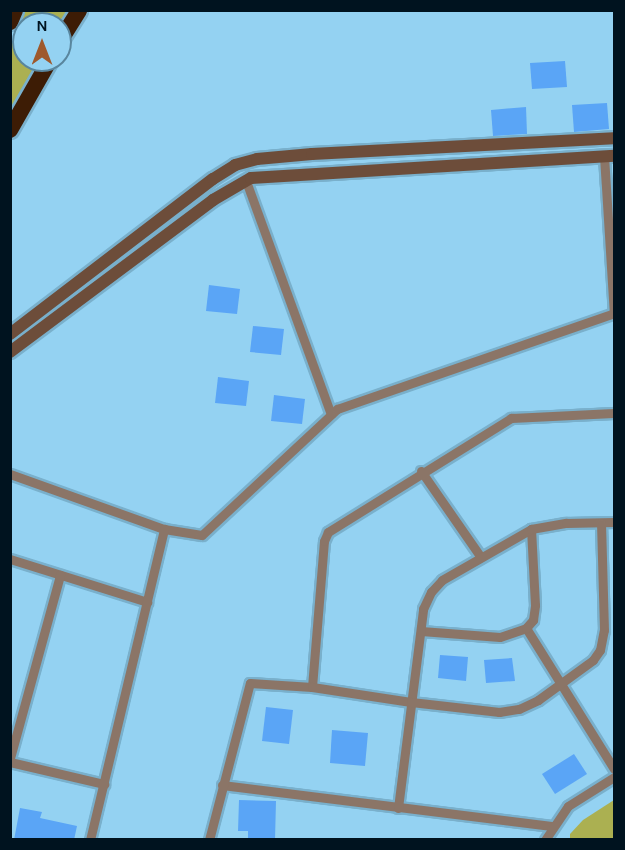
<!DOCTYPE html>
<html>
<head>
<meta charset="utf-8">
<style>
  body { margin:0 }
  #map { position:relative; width:625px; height:850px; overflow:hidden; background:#94d2f2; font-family:Karla,sans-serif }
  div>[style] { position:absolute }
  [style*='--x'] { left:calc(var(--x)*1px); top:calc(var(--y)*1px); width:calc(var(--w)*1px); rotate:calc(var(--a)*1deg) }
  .green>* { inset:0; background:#abb051 }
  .building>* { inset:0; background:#5aa5f6 }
  .roads { filter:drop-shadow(2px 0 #79b0cc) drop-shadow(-2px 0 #79b0cc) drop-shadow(0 2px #79b0cc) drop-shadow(0 -2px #79b0cc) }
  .street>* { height:9px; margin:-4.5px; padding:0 4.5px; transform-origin:4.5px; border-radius:4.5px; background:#8b7567 }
  .secondary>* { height:12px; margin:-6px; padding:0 6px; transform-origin:6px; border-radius:6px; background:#6d4d3a }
  .highway>* { height:16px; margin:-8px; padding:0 8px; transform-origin:8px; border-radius:8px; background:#3d1c05 }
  span { translate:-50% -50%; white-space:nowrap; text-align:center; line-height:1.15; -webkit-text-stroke:4.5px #94d2f2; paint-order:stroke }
  .frame { position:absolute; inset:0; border:12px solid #00131f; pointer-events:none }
  .north { position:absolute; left:12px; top:12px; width:60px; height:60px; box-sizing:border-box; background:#94d2f2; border:2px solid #59869e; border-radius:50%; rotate:0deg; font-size:16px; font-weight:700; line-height:24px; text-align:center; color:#00131f }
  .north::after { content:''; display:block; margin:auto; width:21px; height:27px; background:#9e592c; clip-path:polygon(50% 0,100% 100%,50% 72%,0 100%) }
</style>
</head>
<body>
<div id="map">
  <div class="green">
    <i style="clip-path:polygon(24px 11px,72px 11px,60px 27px,60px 24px,24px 24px,24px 60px,41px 60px,11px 116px,11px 46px)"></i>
    <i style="clip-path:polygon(614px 800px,614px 839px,570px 839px,570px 834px,583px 820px)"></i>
  </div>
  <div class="building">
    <i style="clip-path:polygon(565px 61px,567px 87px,532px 89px,530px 63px)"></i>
    <i style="clip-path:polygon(607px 103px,609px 129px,574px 132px,572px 105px)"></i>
    <i style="clip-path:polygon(526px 107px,527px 134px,493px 136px,491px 110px)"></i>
    <i style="clip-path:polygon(209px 285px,240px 289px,237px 314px,206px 311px)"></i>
    <i style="clip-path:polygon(253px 326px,284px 329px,281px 355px,250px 352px)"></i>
    <i style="clip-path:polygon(218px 377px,249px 381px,246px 406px,215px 403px)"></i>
    <i style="clip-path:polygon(274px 395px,305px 399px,302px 424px,271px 421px)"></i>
    <i style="clip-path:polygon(440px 655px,468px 657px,466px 681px,438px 678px)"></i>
    <i style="clip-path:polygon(512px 658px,515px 681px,486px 683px,484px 660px)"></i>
    <i style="clip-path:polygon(266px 707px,293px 710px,289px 744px,262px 741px)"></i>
    <i style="clip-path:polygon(332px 730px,368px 733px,365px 766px,330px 763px)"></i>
    <i style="clip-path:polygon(574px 754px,587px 774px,555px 794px,542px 774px)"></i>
    <i style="clip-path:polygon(239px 800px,276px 801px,275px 840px,248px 840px,248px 831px,238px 831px)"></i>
    <i style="clip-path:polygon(20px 808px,42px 812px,40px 818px,77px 826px,74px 840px,14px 840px)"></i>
  </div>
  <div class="roads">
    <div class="street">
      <i style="--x:604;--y:156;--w:157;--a:86.4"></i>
      <i style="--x:246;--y:181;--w:248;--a:70"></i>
      <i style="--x:421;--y:471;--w:103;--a:55.2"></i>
      <i style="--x:10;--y:474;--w:164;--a:19.7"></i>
      <i style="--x:164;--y:529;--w:38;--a:9"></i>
      <i style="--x:202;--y:535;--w:185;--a:-43"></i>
      <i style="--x:337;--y:409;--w:293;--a:-19.1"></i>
      <i style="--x:10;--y:559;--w:144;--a:17.4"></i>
      <i style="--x:526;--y:628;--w:166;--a:58"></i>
      <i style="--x:421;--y:631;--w:79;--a:4.3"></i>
      <i style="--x:500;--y:637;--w:28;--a:-19"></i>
      <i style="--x:526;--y:628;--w:11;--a:-49"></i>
      <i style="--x:533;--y:620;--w:15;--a:-82"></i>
      <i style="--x:535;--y:605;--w:76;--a:-93"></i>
      <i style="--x:312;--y:687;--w:146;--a:-85.3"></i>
      <i style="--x:324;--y:541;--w:10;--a:-66"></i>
      <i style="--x:328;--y:532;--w:216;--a:-31.9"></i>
      <i style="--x:511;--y:418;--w:103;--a:-2.8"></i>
      <i style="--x:10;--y:758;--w:190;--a:-74.7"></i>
      <i style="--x:10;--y:762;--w:97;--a:13.2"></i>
      <i style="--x:222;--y:785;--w:334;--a:7.1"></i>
      <i style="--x:398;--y:808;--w:201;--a:-82.8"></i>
      <i style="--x:423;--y:609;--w:19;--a:-65"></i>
      <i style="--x:431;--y:592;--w:16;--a:-47"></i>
      <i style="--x:442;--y:580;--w:103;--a:-29.8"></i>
      <i style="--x:531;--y:529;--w:36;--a:-10"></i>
      <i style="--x:566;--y:523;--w:48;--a:-1.2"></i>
      <i style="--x:90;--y:840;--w:320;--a:-76.6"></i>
      <i style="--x:209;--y:840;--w:162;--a:-75.4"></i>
      <i style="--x:250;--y:683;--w:62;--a:3.7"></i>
      <i style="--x:312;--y:687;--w:100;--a:8.6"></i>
      <i style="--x:411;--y:702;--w:89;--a:6.5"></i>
      <i style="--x:499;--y:712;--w:20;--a:-9"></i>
      <i style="--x:519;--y:709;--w:21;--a:-25"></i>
      <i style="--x:538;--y:700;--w:68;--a:-36"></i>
      <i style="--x:593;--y:660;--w:12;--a:-55"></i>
      <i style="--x:600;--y:650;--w:20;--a:-79"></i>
      <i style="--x:604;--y:630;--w:107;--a:-91.6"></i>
      <i style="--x:545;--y:840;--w:41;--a:-55.9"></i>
      <i style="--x:568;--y:806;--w:54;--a:-32.2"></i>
    </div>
    <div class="secondary">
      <i style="--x:10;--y:334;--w:255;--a:-37.4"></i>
      <i style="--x:213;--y:179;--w:26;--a:-32"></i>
      <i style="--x:235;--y:165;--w:23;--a:-15"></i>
      <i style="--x:257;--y:159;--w:55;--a:-5.2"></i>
      <i style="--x:312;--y:154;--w:302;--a:-3"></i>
      <i style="--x:10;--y:352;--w:254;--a:-36.8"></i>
      <i style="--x:213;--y:200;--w:44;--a:-30.1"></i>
      <i style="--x:251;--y:178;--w:364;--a:-3.5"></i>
    </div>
    <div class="highway">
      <i style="--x:10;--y:22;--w:13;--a:-67"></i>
      <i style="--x:60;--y:41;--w:36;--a:-58"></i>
      <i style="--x:10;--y:130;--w:81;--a:-60.3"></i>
    </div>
  </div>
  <div class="frame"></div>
  <div class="north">N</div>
</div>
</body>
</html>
